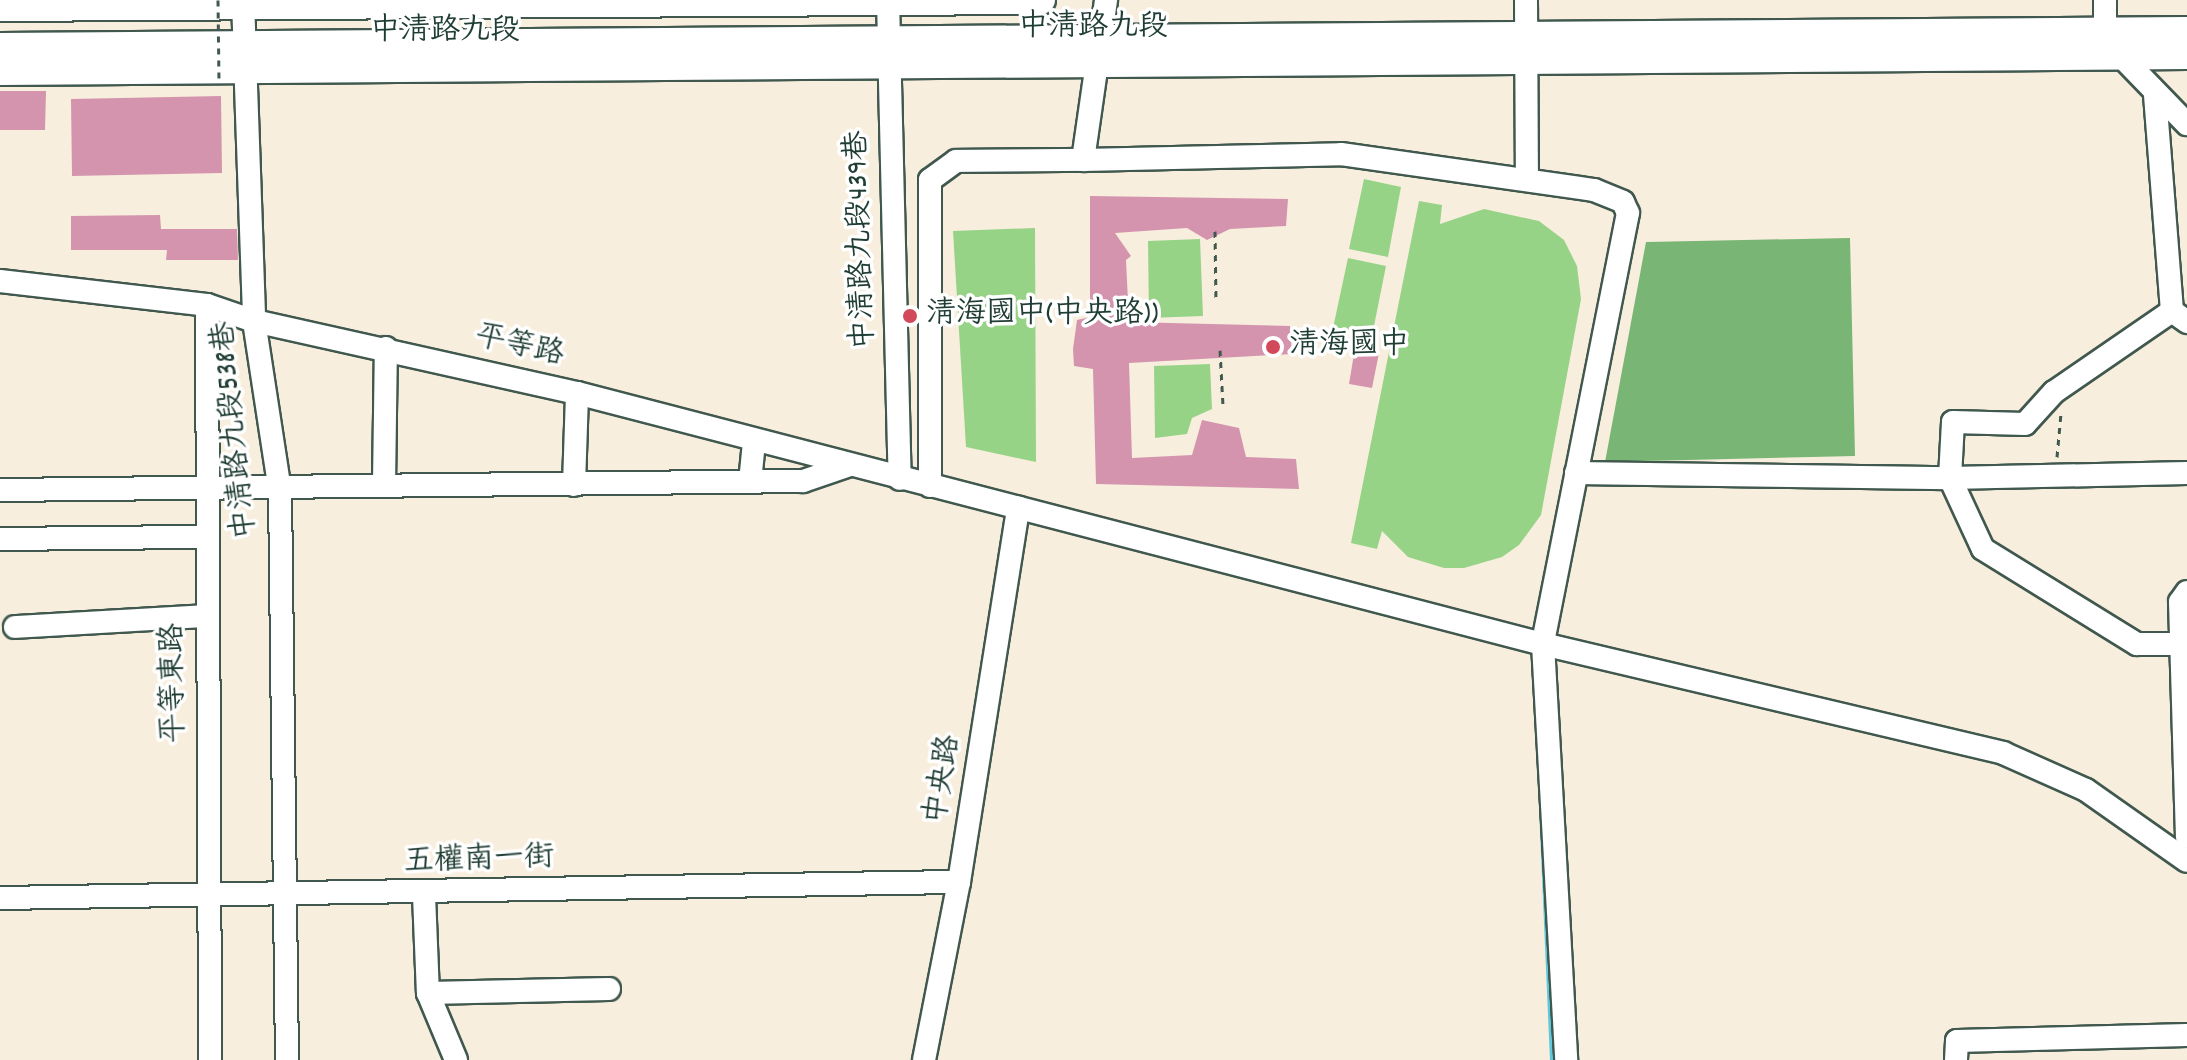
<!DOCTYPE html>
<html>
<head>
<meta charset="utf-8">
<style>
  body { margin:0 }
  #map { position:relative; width:2187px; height:1060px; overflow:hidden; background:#f8eede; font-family:Dekko,"LXGW WenKai TC",sans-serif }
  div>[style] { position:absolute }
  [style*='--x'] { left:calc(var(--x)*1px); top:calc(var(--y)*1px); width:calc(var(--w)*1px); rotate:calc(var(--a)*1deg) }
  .green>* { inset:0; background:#97d387 }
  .forest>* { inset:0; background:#79b574 }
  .stream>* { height:5px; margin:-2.5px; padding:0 2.5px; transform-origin:2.5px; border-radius:2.5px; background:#5fc7db }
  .building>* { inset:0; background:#d494ae }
  .path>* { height:3px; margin-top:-1.5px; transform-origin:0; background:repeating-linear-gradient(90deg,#40584e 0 6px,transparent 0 12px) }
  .roads { filter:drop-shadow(2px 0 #40584e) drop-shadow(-2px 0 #40584e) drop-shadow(0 2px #40584e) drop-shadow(0 -2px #40584e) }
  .minor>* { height:22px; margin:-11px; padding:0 11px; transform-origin:11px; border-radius:11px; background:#fff }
  .major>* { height:28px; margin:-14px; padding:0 14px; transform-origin:14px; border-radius:14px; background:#fff }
  .path-bridge>* { height:3px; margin-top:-1.5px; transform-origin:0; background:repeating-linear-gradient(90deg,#40584e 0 6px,transparent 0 12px) }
  .dots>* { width:22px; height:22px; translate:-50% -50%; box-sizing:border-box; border:4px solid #fff; border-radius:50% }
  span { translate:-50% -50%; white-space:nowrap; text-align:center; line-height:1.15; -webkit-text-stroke:7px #fff; paint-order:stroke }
  .street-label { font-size:30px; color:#1f3d34 }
  .poi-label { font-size:30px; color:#1f3d34 }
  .left { translate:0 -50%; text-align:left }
</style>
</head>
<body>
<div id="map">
  <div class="green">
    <i style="clip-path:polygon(1364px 179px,1401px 187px,1388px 257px,1349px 249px)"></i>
    <i style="clip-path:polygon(1419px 201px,1442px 205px,1440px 224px,1484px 209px,1539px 221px,1564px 240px,1577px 266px,1581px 299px,1541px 515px,1519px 545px,1502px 557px,1464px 568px,1444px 568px,1408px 557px,1382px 531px,1377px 549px,1351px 543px)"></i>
    <i style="clip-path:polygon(1035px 228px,1036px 462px,966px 447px,953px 231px)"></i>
    <i style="clip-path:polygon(1200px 239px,1203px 316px,1149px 318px,1148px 241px)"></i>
    <i style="clip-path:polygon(1348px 258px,1386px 266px,1372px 336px,1333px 328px)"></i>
    <i style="clip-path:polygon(1210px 364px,1212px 409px,1192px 418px,1187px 434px,1155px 438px,1154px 366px)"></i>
  </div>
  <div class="forest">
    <i style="clip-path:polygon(1850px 238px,1855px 456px,1605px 462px,1646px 242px)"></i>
  </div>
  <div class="stream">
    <i style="--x:1540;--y:785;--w:275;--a:87.5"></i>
  </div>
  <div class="building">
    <i style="clip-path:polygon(0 91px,46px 91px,45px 130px,0 130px)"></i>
    <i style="clip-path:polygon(221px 96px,222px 173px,72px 176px,71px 99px)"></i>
    <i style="clip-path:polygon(1090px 196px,1288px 199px,1286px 226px,1230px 229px,1207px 240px,1187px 228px,1115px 233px,1131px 256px,1126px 260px,1129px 322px,1290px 326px,1292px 354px,1129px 363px,1132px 458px,1192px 455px,1202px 420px,1239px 428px,1246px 457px,1296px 459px,1299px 489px,1096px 484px,1093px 369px,1074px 366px,1073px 349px,1077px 320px,1090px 317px)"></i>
    <i style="clip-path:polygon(160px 215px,161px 229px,237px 229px,238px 260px,166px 260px,167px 250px,71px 250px,71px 216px)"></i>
    <i style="clip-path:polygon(1355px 348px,1379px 353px,1372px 388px,1349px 384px)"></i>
  </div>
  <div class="path">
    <i style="--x:1215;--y:231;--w:70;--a:89.2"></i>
    <i style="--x:1220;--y:350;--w:56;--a:86.9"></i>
    <i style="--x:2057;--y:457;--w:44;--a:-84.8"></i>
  </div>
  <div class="roads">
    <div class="minor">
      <i style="--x:243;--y:0;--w:321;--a:88"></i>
      <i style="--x:254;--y:321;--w:171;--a:81.3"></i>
      <i style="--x:280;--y:490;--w:570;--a:89.3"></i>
      <i style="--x:888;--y:0;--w:479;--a:88.6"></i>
      <i style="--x:1526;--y:0;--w:180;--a:89.7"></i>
      <i style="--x:2105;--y:0;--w:32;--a:90"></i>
      <i style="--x:2105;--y:32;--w:29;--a:56"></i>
      <i style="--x:2121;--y:56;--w:95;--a:45.9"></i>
      <i style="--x:2155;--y:95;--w:217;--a:85.5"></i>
      <i style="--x:2172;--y:311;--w:19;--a:36"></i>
      <i style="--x:1083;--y:160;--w:258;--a:-1.3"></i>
      <i style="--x:1341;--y:154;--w:256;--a:8.1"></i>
      <i style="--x:1594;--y:190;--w:31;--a:22"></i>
      <i style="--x:1623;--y:202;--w:12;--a:66"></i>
      <i style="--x:1628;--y:213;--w:439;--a:101.2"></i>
      <i style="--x:1543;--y:644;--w:417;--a:86.8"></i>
      <i style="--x:0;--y:281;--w:208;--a:6.6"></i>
      <i style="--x:207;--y:305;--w:50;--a:18.8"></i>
      <i style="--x:254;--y:321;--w:331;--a:12.6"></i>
      <i style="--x:577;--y:393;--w:998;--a:14.57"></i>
      <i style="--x:1543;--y:644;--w:473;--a:13.3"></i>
      <i style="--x:2003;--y:753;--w:91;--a:24"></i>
      <i style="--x:2086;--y:790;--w:123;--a:35.1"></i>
      <i style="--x:207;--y:305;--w:755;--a:89.77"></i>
      <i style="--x:2172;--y:311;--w:143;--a:145.5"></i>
      <i style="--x:2054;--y:392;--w:43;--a:132.2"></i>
      <i style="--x:2025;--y:424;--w:72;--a:-178.4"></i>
      <i style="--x:1953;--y:422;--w:56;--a:93.1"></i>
      <i style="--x:1950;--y:478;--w:78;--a:65.1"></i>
      <i style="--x:1983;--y:549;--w:181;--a:31.7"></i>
      <i style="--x:2137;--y:644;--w:44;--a:0"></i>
      <i style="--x:1576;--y:473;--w:374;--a:0.8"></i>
      <i style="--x:1950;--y:478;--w:237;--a:-1.2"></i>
      <i style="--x:750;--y:482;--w:40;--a:-84.3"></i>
      <i style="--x:384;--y:485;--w:137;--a:-89.2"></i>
      <i style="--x:574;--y:485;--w:92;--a:-88.1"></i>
      <i style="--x:930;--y:486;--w:306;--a:-90"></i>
      <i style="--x:930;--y:180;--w:32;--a:-36"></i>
      <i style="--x:956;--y:161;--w:127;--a:-0.5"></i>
      <i style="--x:1083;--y:160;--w:162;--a:-81.8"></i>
      <i style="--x:0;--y:490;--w:803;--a:-0.64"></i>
      <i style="--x:803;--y:481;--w:46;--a:-18.8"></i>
      <i style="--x:0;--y:539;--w:205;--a:-0.6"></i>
      <i style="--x:2187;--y:592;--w:12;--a:125"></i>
      <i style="--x:2180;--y:602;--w:235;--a:88.3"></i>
      <i style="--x:15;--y:627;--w:191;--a:-3.3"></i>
      <i style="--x:424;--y:895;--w:98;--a:87.7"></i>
      <i style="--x:428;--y:993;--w:73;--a:67.3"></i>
      <i style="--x:0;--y:898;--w:959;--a:-0.96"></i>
      <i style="--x:428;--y:993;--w:181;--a:-1.3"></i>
      <i style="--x:924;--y:1060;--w:181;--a:-78.9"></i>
      <i style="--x:959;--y:882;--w:379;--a:-81"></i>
      <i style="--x:1956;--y:1060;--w:19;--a:-87"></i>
      <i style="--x:1957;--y:1041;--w:230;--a:-1.5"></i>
    </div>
    <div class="major">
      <i style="--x:0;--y:7;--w:1041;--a:-0.39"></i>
      <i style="--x:0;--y:47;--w:2187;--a:-0.42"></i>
      <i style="--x:0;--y:71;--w:2187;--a:-0.42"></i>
    </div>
  </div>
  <div class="path-bridge">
    <i style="--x:218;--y:0;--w:80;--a:89.3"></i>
  </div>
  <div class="dots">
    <i style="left:910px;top:316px;background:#d1495b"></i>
    <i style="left:1273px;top:347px;background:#d1495b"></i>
  </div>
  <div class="street-label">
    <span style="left:1093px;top:29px">中清路九段</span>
    <span style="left:445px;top:33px">中清路九段</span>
    <span style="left:863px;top:240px;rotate:-92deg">中清路九段439巷</span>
    <span style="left:519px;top:348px;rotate:13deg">平等路</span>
    <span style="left:237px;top:430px;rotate:-96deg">中清路九段538巷</span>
    <span style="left:176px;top:683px;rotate:-91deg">平等東路</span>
    <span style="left:945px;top:780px;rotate:-81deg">中央路</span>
    <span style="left:479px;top:862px;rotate:-2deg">五權南一街</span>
  </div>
  <div class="poi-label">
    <span class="left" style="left:926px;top:316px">清海國中(中央路))</span>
    <span class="left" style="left:1289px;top:347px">清海國中</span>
  </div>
</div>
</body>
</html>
